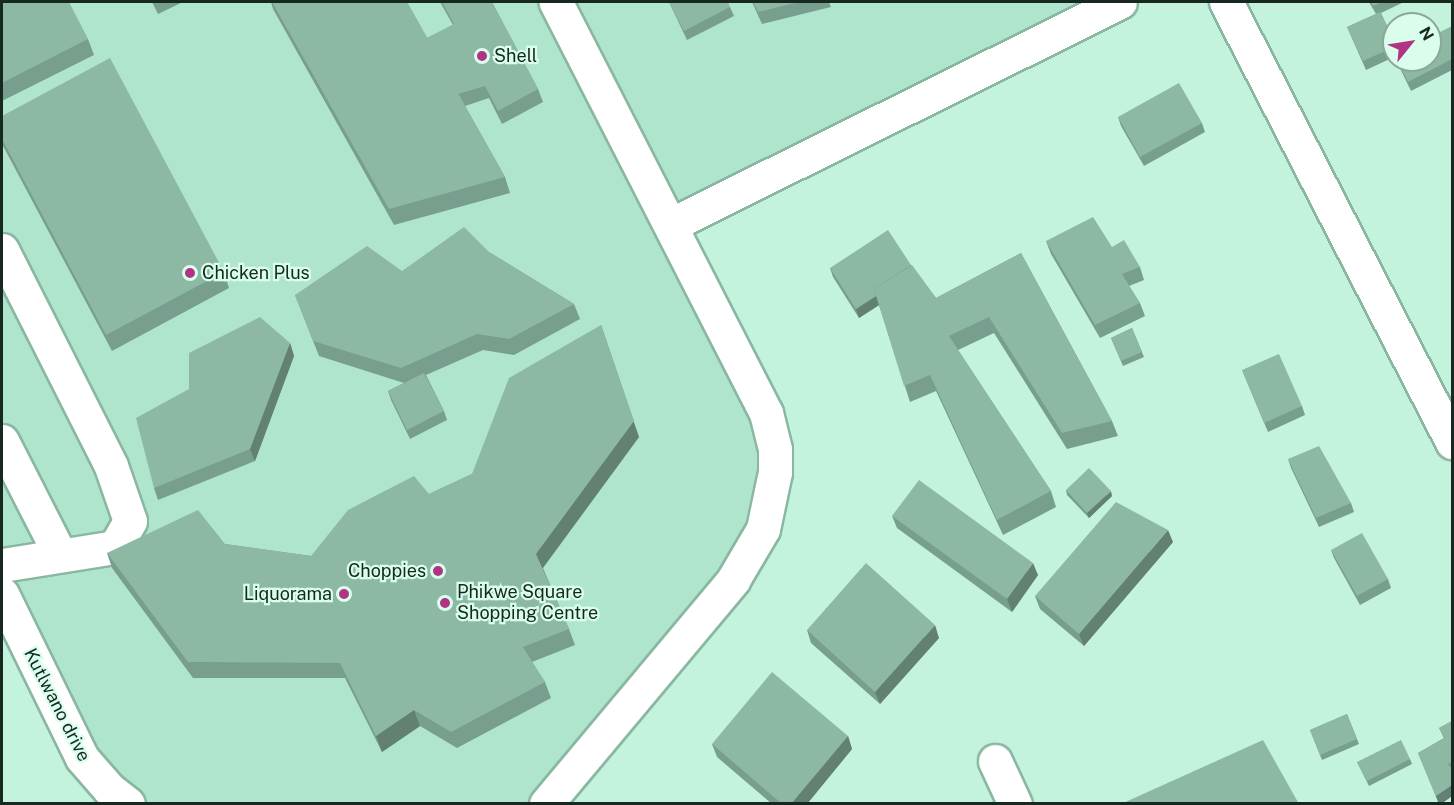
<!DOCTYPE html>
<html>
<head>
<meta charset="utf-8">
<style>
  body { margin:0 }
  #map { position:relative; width:1454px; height:805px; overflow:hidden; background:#c4f3dd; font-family:"Public Sans",sans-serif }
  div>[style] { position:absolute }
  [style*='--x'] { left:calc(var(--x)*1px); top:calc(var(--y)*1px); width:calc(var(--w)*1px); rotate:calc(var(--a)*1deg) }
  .built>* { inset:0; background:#b0e5cd }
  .roads { filter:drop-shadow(2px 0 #8ab7a2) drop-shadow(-2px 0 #8ab7a2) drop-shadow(0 2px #8ab7a2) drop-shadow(0 -2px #8ab7a2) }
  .minor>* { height:33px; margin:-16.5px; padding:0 16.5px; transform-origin:16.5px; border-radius:16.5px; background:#fff }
  .wall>* { inset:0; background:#789e8d }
  .shaded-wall>* { inset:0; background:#628173 }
  .building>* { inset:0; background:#8cb8a4 }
  .dots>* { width:16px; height:16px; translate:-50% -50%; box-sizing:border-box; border:3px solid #d9feec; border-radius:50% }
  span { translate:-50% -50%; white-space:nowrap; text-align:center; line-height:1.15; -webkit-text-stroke:4.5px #d9feec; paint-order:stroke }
  .poi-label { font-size:18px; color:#172821 }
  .left { translate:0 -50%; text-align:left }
  .right { translate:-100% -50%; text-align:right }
  .street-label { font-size:18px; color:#172821 }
  .frame { position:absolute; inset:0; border:3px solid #172821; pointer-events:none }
  .north { position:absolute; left:1382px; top:12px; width:60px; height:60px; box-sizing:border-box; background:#d9feec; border:2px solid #8ba89b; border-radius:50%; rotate:60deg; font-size:16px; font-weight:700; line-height:24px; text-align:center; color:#172821 }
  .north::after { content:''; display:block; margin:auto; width:21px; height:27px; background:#b03384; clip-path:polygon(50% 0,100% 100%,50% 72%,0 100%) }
</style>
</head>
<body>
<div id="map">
  <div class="built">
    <i style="clip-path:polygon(2px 2px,1075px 2px,1084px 19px,670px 225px,766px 413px,771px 501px,560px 803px,130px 804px,2px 594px)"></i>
  </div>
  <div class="roads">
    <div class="minor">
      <i style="--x:1226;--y:2;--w:495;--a:62.8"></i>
      <i style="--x:670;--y:225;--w:502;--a:-26.36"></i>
      <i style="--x:2;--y:250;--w:242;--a:63.2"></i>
      <i style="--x:111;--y:466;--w:58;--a:70.9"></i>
      <i style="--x:130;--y:521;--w:30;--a:120"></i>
      <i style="--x:115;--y:547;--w:114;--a:170.9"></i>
      <i style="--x:2;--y:441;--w:128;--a:63"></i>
      <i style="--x:2;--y:594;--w:182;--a:64"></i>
      <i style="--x:82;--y:758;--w:41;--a:48.9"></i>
      <i style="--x:109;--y:789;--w:24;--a:38"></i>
      <i style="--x:995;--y:761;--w:47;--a:65.1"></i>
      <i style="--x:546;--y:804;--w:292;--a:-50.1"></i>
      <i style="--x:733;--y:580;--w:59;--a:-59.5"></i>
      <i style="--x:763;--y:529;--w:58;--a:-78.1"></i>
      <i style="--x:775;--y:472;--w:23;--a:-90"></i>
      <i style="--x:775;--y:449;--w:37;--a:-104"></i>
      <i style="--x:766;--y:413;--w:462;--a:-117.1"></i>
    </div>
  </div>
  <div class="wall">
    <i style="clip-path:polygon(2px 2px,88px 39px,94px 55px,2px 101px)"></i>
    <i style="clip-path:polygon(152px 2px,183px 2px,158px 14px)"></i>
    <i style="clip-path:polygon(271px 2px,407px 2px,427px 38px,453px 25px,440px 2px,492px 2px,538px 89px,543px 102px,502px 124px,489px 98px,465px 106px,505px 177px,510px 193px,394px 225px,273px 9px)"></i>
    <i style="clip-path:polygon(669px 2px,730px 7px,734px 16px,687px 40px)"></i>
    <i style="clip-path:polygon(752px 2px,829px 2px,831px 7px,762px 24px)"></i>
    <i style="clip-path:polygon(1369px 2px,1404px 2px,1381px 13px,1394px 41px,1394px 57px,1366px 70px,1347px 27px,1376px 14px)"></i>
    <i style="clip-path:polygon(1452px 26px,1452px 70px,1411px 91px,1396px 60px,1430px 60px)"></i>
    <i style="clip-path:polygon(2px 116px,224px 272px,229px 288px,112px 351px,2px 144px)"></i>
    <i style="clip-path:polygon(1118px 117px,1202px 123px,1205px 132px,1144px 166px,1121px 126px)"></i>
    <i style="clip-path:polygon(1046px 241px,1112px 247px,1140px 267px,1144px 280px,1129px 286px,1140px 303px,1145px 316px,1100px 338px,1051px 254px)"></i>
    <i style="clip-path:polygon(489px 252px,574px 304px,580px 319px,514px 355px,483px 350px,426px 375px,444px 411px,447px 420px,410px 439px,391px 400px,388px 391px,404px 383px,319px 356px,295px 295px)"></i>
    <i style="clip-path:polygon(1021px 253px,1112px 421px,1118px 436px,1067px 449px,994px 333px,958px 350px,1051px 491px,1056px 507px,1003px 535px,936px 391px,910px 402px,879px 305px,859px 318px,833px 277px,830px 268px,911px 265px,936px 298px)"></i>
    <i style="clip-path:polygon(1132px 328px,1144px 357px,1123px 366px,1111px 338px)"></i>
    <i style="clip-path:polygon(290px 343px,294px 356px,255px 461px,158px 500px,154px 488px)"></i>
    <i style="clip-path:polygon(1242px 370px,1302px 406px,1305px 415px,1268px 432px)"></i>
    <i style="clip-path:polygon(639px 437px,543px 568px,569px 629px,575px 645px,532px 662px,545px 682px,551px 698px,457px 748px,420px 726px,382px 752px,345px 678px,193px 678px,112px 568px,107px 553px,225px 544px,311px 556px,429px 494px,472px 474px)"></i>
    <i style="clip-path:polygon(1288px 459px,1351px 503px,1354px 512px,1319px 527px,1291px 468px)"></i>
    <i style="clip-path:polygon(1066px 490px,1112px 496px,1089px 518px,1067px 495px)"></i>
    <i style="clip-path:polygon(892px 516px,1038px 575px,1012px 612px,897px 528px)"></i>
    <i style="clip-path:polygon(1173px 542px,1084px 646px,1040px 609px,1035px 596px)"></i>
    <i style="clip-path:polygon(1331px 550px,1388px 579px,1391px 588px,1360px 605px,1334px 558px)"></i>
    <i style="clip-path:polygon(807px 630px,939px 638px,880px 704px,811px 643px)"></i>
    <i style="clip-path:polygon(1347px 714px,1359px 744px,1322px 760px,1310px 730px)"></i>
    <i style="clip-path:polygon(1452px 721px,1452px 796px,1441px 804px,1439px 804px,1418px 753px,1444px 738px,1439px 728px)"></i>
    <i style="clip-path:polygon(848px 736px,852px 749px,807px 804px,772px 804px,717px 757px,712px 744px)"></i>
    <i style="clip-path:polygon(1410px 759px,1412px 764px,1369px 786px,1357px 762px)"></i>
  </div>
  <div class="shaded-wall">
    <i style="clip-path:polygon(915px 271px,918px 280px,859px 318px,856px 309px)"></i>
    <i style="clip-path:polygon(601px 325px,639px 437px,542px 569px,536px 554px)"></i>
    <i style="clip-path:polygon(290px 343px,294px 356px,255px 461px,250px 449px)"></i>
    <i style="clip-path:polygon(1111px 491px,1112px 496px,1089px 518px,1087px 513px)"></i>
    <i style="clip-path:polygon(1168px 530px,1173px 542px,1084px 646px,1079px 634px)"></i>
    <i style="clip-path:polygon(1033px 563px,1038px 575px,1012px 612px,1007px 599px)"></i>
    <i style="clip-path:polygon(935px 625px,939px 638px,880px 704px,875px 692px)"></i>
    <i style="clip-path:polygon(414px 710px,420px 726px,382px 752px,376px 736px)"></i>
    <i style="clip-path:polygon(848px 736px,852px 749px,807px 804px,791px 804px)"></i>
    <i style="clip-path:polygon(1452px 785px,1452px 796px,1441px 804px,1439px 804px,1436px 796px)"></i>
  </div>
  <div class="building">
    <i style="clip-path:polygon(2px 2px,69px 2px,88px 39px,2px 83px)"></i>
    <i style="clip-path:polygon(272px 2px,407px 2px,505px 177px,389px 209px)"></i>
    <i style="clip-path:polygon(442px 2px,492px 2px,538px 89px,498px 111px,485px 86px,458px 94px,427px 38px,454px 24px)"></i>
    <i style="clip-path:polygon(669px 2px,728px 2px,730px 7px,684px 31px)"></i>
    <i style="clip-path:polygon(753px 2px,799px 2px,758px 12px)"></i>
    <i style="clip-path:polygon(1371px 2px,1383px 2px,1373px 6px)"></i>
    <i style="clip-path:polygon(1380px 12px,1394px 41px,1394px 47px,1363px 61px,1347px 27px)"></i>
    <i style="clip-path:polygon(1452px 26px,1452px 59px,1408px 82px,1397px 60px,1430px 60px,1430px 37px)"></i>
    <i style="clip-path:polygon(110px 58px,224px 272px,106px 335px,2px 139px,2px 116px)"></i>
    <i style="clip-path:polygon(1179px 83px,1202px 123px,1140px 157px,1118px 117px)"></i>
    <i style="clip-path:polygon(1093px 217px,1112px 247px,1124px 240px,1140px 267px,1122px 274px,1140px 303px,1095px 325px,1046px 241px)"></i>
    <i style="clip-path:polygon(464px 227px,489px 252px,574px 304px,509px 339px,477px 334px,401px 368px,313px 341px,295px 295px,367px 246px,402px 271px)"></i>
    <i style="clip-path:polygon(888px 230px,911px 265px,874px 289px,876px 296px,856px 309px,830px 268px)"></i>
    <i style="clip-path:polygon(1021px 253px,1112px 421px,1062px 433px,989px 317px,949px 336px,1051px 491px,997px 520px,930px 375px,904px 386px,874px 289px,912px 265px,936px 298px)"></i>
    <i style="clip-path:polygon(260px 317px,290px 343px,250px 449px,154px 488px,136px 418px,189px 389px,189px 353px)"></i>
    <i style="clip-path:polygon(601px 325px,634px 421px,536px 554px,569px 629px,523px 647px,545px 682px,451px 732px,414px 710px,376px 736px,340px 663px,188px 662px,107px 553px,198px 510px,225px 544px,311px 556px,348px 510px,414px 476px,429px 494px,472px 474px,509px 378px)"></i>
    <i style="clip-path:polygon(1132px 328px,1142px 352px,1121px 361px,1111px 338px)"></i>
    <i style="clip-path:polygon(1279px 354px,1302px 406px,1264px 423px,1242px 370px)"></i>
    <i style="clip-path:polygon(424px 373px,444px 411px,407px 430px,388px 391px)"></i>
    <i style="clip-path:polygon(1319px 446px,1351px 503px,1316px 518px,1288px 459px)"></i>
    <i style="clip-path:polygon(1089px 468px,1111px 491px,1087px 513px,1066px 490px)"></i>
    <i style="clip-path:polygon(919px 480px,1033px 563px,1007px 599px,892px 516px)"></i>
    <i style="clip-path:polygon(1116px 502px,1168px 530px,1079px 634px,1035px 596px)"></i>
    <i style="clip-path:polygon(1362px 533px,1388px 579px,1357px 596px,1331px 550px)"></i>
    <i style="clip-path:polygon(866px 563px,935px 625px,875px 692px,807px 630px)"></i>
    <i style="clip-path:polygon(772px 672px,848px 736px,791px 804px,782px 804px,712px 744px)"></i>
    <i style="clip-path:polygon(1347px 714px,1357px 739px,1320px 755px,1310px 730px)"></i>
    <i style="clip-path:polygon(1452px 721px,1452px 762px,1448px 764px,1452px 769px,1452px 785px,1436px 796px,1418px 753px,1445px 738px,1439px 728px)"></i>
    <i style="clip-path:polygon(1263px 740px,1299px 804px,1121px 804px)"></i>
    <i style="clip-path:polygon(1401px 740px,1410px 759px,1367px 781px,1357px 762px)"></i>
  </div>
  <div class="dots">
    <i style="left:482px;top:56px;background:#b03384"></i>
    <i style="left:190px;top:273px;background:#b03384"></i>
    <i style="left:438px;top:571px;background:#b03384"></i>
    <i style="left:344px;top:594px;background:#b03384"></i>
    <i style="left:445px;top:603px;background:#b03384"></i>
  </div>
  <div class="poi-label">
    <span class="left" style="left:494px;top:56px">Shell</span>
    <span class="left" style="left:202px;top:273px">Chicken Plus</span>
    <span class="right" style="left:426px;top:571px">Choppies</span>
    <span class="left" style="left:457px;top:603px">Phikwe Square<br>Shopping Centre</span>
    <span class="right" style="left:332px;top:594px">Liquorama</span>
  </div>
  <div class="street-label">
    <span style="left:57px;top:705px;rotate:63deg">Kutlwano drive</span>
  </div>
  <div class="frame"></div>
  <div class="north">N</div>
</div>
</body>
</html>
